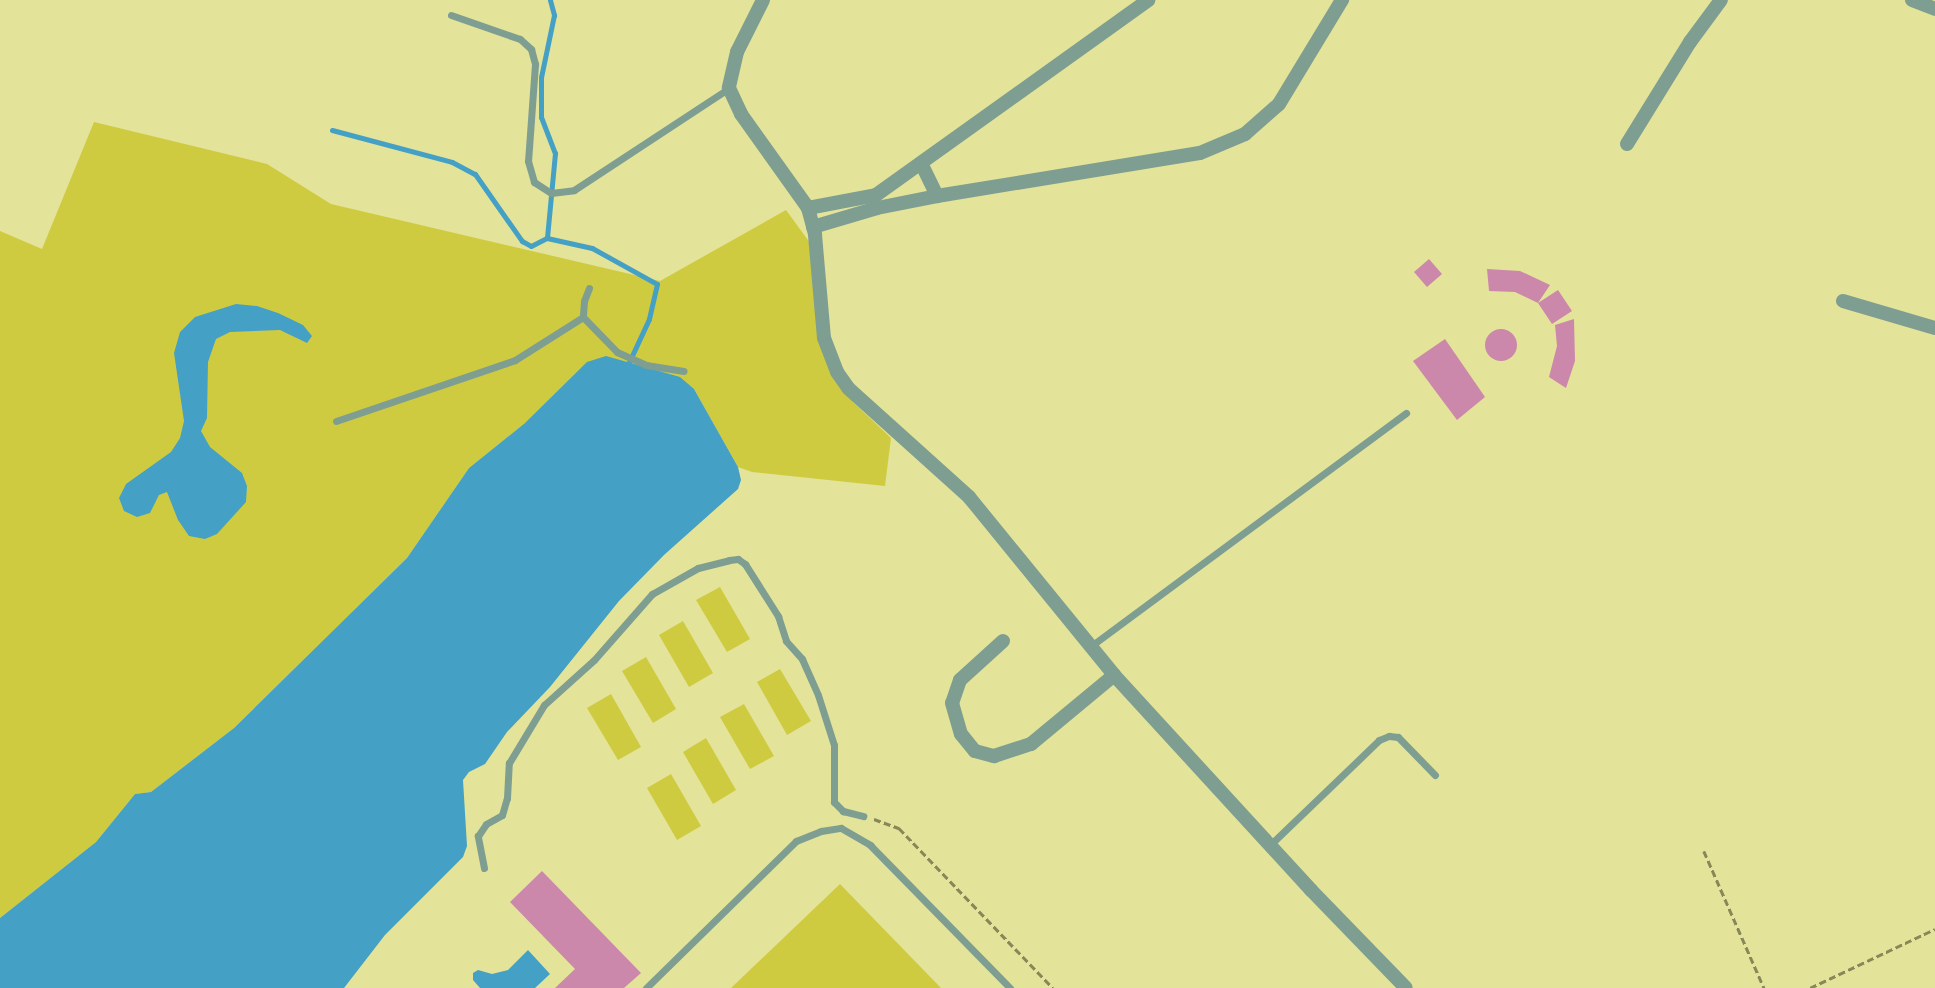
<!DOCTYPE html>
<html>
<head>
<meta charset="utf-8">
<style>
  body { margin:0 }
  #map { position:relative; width:1935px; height:988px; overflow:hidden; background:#e3e39a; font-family:Ubuntu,sans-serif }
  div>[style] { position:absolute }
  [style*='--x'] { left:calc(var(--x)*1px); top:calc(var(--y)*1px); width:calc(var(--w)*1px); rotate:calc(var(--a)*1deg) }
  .green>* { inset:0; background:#cfcb41 }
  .water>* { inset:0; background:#44a0c5 }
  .stream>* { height:5px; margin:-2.5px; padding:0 2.5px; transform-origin:2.5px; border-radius:2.5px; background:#44a0c5 }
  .building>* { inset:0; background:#cb88aa }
  .round { border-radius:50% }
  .path>* { height:2.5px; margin-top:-1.25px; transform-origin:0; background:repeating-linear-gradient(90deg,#888758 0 7px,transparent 0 10.5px) }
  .lane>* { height:7px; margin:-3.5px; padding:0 3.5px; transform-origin:3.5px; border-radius:3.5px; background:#7e9e91 }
  .street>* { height:14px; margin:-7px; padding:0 7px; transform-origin:7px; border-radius:7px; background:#7e9e91 }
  span { translate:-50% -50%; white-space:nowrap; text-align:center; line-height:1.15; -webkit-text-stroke:6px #e3e39a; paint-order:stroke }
</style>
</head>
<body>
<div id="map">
  <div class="green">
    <i style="clip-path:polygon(94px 122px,267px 164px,331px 204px,660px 281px,786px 210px,813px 247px,825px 343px,853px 402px,891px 438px,885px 486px,752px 472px,738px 467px,694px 389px,525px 423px,469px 468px,407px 558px,234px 728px,151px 792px,135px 794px,96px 842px,0 918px,0 231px,42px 249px)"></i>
    <i style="clip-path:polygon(720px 587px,750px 639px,727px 652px,696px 600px)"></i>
    <i style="clip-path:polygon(683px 621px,713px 673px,689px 687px,659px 635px)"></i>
    <i style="clip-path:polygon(646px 657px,676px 709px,653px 723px,622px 671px)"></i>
    <i style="clip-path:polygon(780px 669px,811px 721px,787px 735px,757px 682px)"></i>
    <i style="clip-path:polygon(611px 694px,641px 747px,618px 760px,587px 708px)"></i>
    <i style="clip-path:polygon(744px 704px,774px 756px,750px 769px,720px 717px)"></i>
    <i style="clip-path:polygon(706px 738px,736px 790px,713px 804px,683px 752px)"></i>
    <i style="clip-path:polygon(671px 774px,701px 826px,677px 840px,647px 788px)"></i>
    <i style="clip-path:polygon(840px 884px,941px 988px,731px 988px)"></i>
  </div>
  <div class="water">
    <i style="clip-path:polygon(236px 304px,257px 306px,278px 313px,303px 325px,312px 336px,307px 343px,280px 330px,230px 332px,216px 339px,208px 362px,207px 418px,201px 431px,210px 447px,242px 473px,247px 486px,246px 502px,217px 534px,205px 539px,189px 536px,178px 520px,167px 492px,159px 495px,150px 513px,137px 517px,124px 511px,119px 498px,126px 484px,171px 452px,180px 438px,184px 421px,174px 353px,180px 332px,195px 317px)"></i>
    <i style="clip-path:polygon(606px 356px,680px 377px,694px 389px,738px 467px,741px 480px,738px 489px,664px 555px,619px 601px,550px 687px,507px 732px,485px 764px,469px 772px,463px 780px,467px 846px,463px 857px,385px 935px,344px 988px,0 988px,0 918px,96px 842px,135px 794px,151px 792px,234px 728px,407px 558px,469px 468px,525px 423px,587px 362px)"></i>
    <i style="clip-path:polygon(528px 950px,550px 974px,535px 988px,480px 988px,473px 980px,473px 973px,478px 970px,492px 974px,508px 970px)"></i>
  </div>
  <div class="stream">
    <i style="--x:550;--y:0;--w:16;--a:75"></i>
    <i style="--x:554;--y:15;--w:63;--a:101.8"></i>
    <i style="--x:541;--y:77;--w:40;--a:90"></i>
    <i style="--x:541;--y:117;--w:39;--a:69"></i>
    <i style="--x:555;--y:153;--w:85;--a:95.4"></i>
    <i style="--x:547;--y:238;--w:46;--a:12.5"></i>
    <i style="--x:592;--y:248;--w:74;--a:29"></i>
    <i style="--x:657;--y:284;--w:36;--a:103"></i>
    <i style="--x:649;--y:319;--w:47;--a:114.9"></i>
    <i style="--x:332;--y:130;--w:124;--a:14.9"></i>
    <i style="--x:452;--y:162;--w:26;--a:28"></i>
    <i style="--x:475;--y:174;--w:82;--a:55"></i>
    <i style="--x:522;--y:241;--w:10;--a:29"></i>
    <i style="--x:531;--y:246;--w:18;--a:-27"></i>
  </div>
  <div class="building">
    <i style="clip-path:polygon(1429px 259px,1442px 274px,1427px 287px,1414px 272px)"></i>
    <i style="clip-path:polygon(1487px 269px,1520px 271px,1550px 285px,1538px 303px,1515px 292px,1489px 291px)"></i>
    <i style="clip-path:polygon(1558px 290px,1572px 311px,1552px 324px,1538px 303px)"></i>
    <i style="clip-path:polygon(1574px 319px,1575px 361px,1566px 388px,1549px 377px,1557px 346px,1555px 325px)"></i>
    <i class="round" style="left:1485px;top:329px;width:32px;height:32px"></i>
    <i style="clip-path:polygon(1445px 339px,1485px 397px,1457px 420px,1413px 361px)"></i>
    <i style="clip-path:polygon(542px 871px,641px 973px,624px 988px,555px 988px,575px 969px,510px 902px)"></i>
  </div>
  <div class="path">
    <i style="--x:874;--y:819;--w:27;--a:20"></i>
    <i style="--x:899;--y:828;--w:222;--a:46.1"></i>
    <i style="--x:1704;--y:851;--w:150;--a:66.3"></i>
    <i style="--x:1810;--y:988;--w:138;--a:-25.3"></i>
  </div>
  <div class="lane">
    <i style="--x:451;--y:15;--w:73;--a:19.2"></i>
    <i style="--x:520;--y:39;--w:15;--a:42"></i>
    <i style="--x:531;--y:49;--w:16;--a:75"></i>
    <i style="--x:535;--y:64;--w:97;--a:94.1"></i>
    <i style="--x:528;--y:161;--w:22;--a:74"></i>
    <i style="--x:534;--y:182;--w:20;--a:33"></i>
    <i style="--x:551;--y:193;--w:23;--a:-7"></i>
    <i style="--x:574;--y:190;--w:186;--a:-33.3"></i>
    <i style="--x:589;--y:288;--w:14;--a:111"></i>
    <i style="--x:584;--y:301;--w:16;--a:94"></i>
    <i style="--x:583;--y:317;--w:49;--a:45.8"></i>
    <i style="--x:617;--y:352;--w:32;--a:24"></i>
    <i style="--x:646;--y:365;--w:38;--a:9"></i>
    <i style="--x:336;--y:421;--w:189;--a:-18.8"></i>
    <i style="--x:515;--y:360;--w:80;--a:-32.3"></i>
    <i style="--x:1091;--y:646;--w:392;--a:-36.5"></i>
    <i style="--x:1270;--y:845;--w:151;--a:-43.9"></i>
    <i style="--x:1379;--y:740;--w:11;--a:-22"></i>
    <i style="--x:1389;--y:736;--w:9;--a:6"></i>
    <i style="--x:1398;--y:737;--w:53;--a:45.8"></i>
    <i style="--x:484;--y:868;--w:33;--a:-101"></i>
    <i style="--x:478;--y:836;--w:14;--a:-56"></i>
    <i style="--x:486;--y:824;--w:18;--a:-29"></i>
    <i style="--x:502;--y:815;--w:18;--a:-74"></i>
    <i style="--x:507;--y:798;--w:35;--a:-87"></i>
    <i style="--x:509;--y:763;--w:68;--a:-58.9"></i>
    <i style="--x:544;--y:705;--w:67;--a:-42"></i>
    <i style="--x:594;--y:660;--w:88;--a:-48.7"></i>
    <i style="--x:652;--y:594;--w:53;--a:-29.5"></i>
    <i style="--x:698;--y:568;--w:32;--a:-14"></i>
    <i style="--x:729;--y:560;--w:9;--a:-6"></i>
    <i style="--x:738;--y:559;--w:9;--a:36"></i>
    <i style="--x:745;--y:564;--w:62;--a:57.6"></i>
    <i style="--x:778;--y:616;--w:26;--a:72"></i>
    <i style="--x:786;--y:641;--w:24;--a:48"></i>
    <i style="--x:802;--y:659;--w:39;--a:66"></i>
    <i style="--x:818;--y:695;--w:52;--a:72.3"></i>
    <i style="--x:834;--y:745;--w:57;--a:90"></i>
    <i style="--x:834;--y:802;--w:13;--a:45"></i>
    <i style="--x:843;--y:811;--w:21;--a:14"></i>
    <i style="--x:646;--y:988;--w:210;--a:-44.4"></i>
    <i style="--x:796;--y:841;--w:27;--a:-22"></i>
    <i style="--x:821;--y:831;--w:20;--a:-9"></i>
    <i style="--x:841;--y:828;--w:34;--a:30"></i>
    <i style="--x:870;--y:845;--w:200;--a:45.6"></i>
  </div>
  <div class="street">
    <i style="--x:763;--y:0;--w:58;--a:116.6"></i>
    <i style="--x:737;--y:52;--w:37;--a:103"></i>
    <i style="--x:729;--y:88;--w:29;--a:65"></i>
    <i style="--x:741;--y:114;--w:115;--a:54.5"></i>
    <i style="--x:808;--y:208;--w:28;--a:75"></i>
    <i style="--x:815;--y:235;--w:103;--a:85"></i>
    <i style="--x:824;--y:338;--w:36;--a:69"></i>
    <i style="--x:837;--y:372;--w:19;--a:55"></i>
    <i style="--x:848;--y:388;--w:163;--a:42"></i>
    <i style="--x:969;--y:497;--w:230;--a:50.8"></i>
    <i style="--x:1114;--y:675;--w:292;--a:47.5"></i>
    <i style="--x:1311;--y:890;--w:136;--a:45.9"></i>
    <i style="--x:1912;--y:0;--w:25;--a:21"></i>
    <i style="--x:1627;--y:144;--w:120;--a:-58.3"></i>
    <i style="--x:1690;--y:42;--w:52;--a:-53.6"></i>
    <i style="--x:921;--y:163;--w:37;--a:64"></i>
    <i style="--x:808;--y:208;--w:69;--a:-10.8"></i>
    <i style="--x:876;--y:195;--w:335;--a:-35.6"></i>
    <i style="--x:813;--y:227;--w:67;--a:-16.5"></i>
    <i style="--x:877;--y:208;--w:61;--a:-11.3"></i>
    <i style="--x:937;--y:196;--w:266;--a:-9.3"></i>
    <i style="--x:1200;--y:153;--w:49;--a:-22.9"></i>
    <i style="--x:1245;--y:134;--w:45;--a:-41.4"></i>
    <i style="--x:1279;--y:104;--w:122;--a:-58.8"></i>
    <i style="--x:1843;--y:301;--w:96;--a:16.4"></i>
    <i style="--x:1003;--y:641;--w:58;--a:137.8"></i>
    <i style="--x:960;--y:680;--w:24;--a:109"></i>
    <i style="--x:952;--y:703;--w:32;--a:74"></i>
    <i style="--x:961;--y:734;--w:22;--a:51"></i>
    <i style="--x:975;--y:751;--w:20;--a:15"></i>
    <i style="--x:994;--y:756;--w:39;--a:-18"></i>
    <i style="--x:1031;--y:744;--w:108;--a:-39.7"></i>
  </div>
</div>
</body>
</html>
